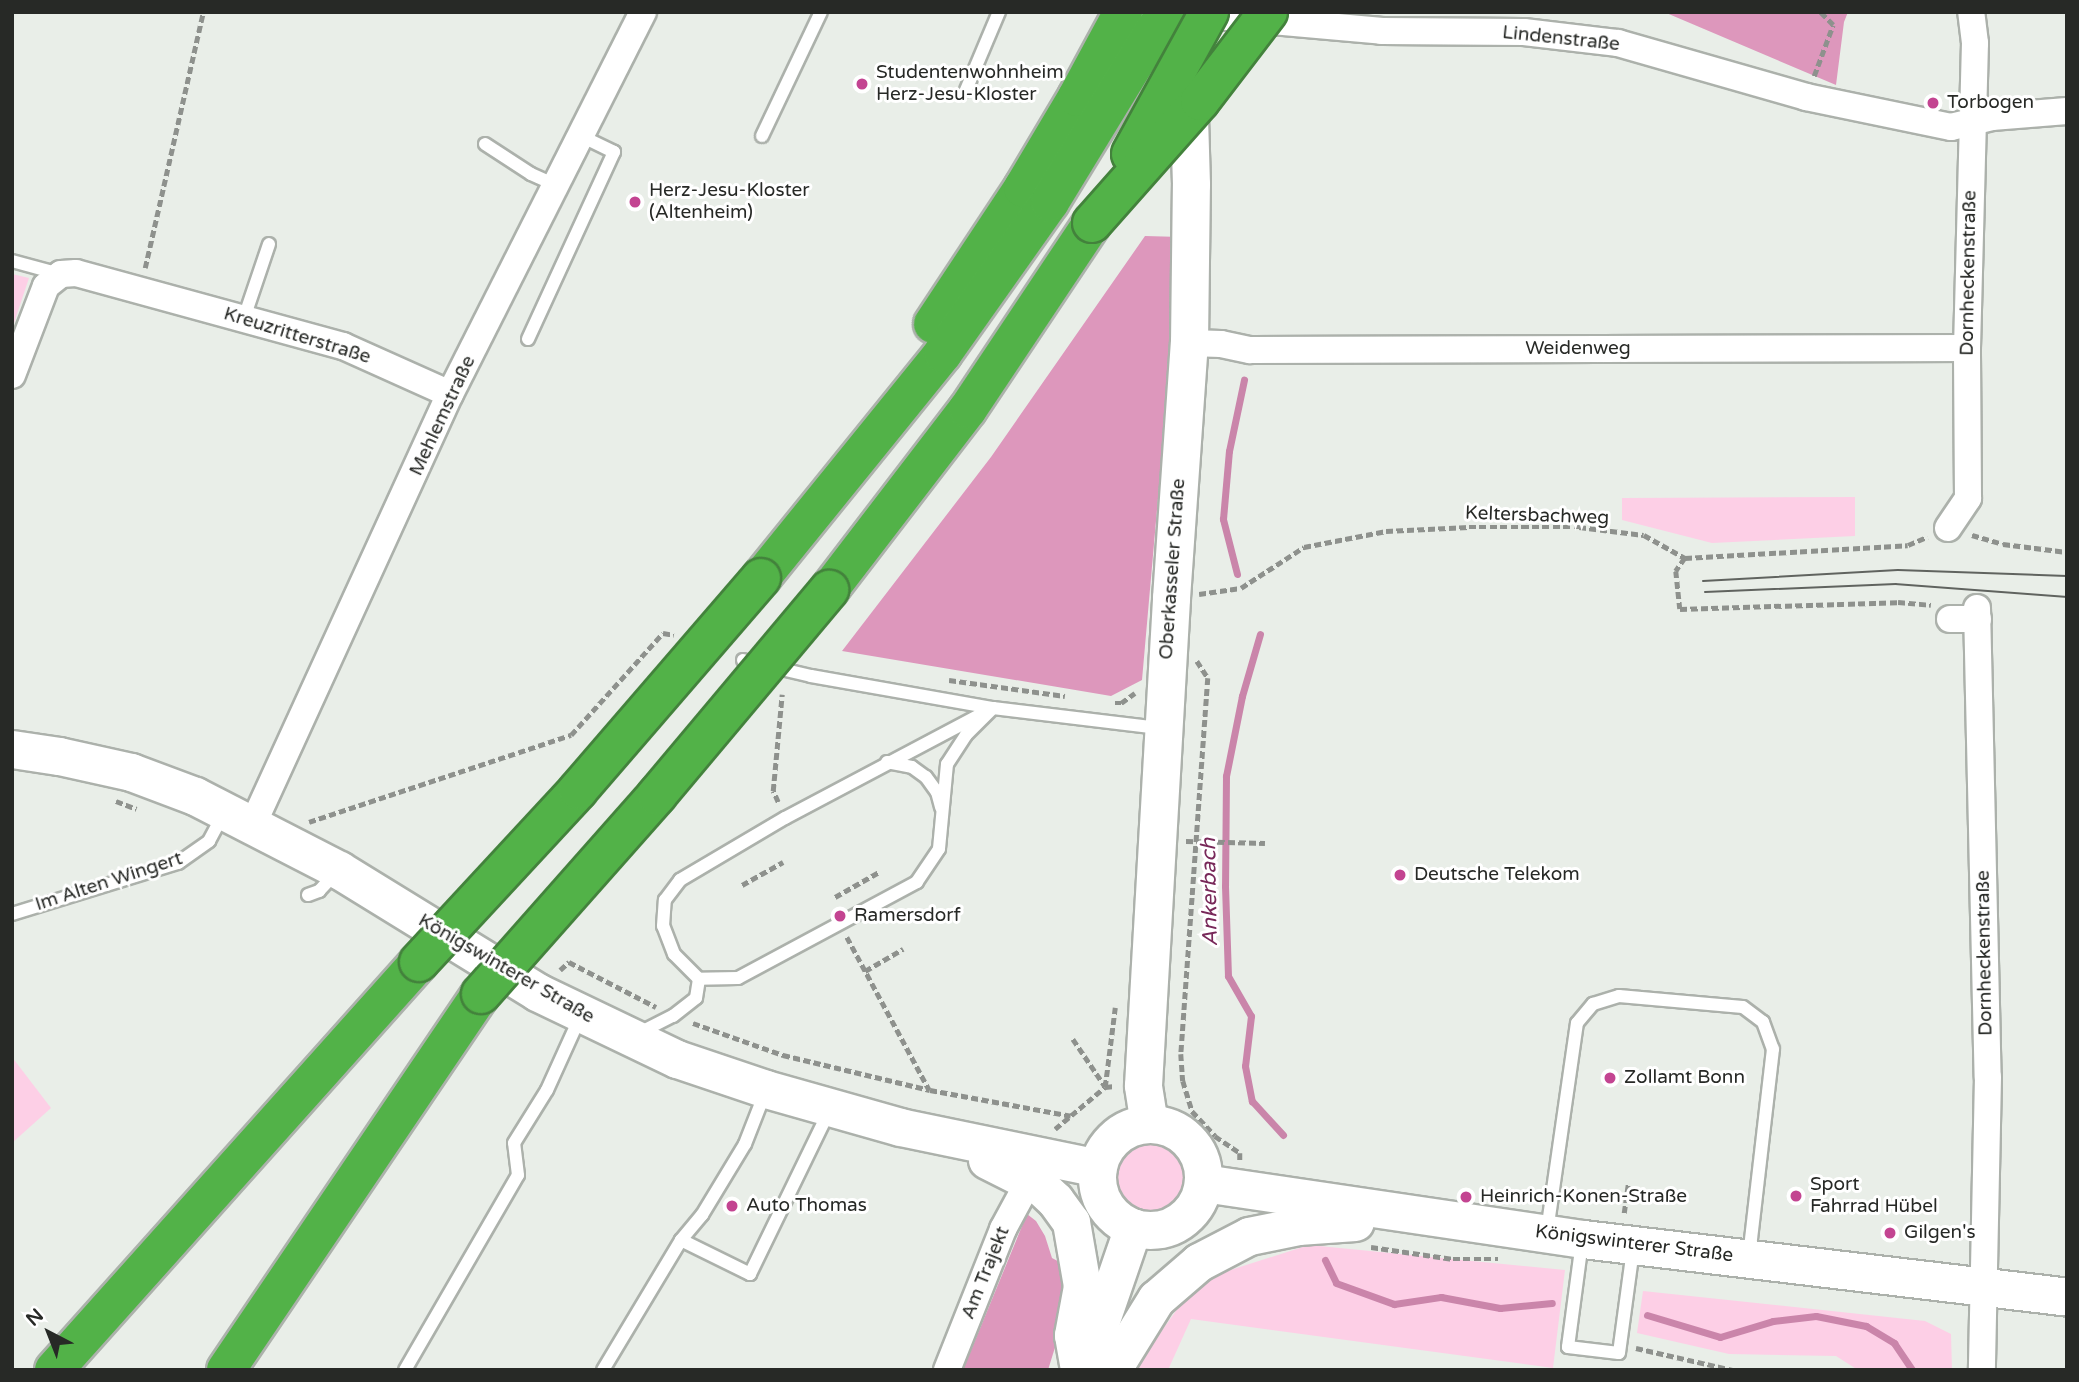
<!DOCTYPE html>
<html>
<head>
<meta charset="utf-8">
<style>
  body { margin:0 }
  #map { position:relative; width:2079px; height:1382px; overflow:hidden; background:#e9eee8; font-family:"Varela Round",sans-serif }
  div>[style] { position:absolute }
  [style*='--x'] { left:calc(var(--x)*1px); top:calc(var(--y)*1px); width:calc(var(--w)*1px); rotate:calc(var(--a)*1deg) }
  .green>* { inset:0; background:#fdcfe6 }
  .round { border-radius:50% }
  .forest>* { inset:0; background:#dd97bc }
  .stream>* { height:7px; margin:-3.5px; padding:0 3.5px; transform-origin:3.5px; border-radius:3.5px; background:#ca85aa }
  .path>* { height:4.5px; margin-top:-2.25px; transform-origin:0; background:repeating-linear-gradient(90deg,#8e918d 0 7px,transparent 0 10.5px) }
  .roads { filter:drop-shadow(2px 0 #acb1ab) drop-shadow(-2px 0 #acb1ab) drop-shadow(0 2px #acb1ab) drop-shadow(0 -2px #acb1ab) }
  .lane>* { height:12px; margin:-6px; padding:0 6px; transform-origin:6px; border-radius:6px; background:#fff }
  .street>* { height:26px; margin:-13px; padding:0 13px; transform-origin:13px; border-radius:13px; background:#fff }
  .secondary>* { height:37px; margin:-18.5px; padding:0 18.5px; transform-origin:18.5px; border-radius:18.5px; background:#fff }
  .secondary>.ring { margin:-18.5px; padding:0; box-sizing:content-box; background:none; border:37px solid #fff; border-radius:50% }
  .highway>* { height:38px; margin:-19px; padding:0 19px; transform-origin:19px; border-radius:19px; background:#52b248 }
  .tram>* { height:2px; margin:-1px; padding:0 1px; transform-origin:1px; border-radius:1px; background:#60635f }
  .bridges { filter:drop-shadow(2px 0 #43823c) drop-shadow(-2px 0 #43823c) drop-shadow(0 2px #43823c) drop-shadow(0 -2px #43823c) }
  .highway-bridge>* { height:38px; margin:-19px; padding:0 19px; transform-origin:19px; border-radius:19px; background:#52b248 }
  .dots>* { width:19px; height:19px; translate:-50% -50%; box-sizing:border-box; border:4px solid #fff; border-radius:50% }
  span { translate:-50% -50%; white-space:nowrap; text-align:center; line-height:1.15; -webkit-text-stroke:6px #fff; paint-order:stroke }
  .street-label { font-size:19px; color:#272926 }
  .poi-label { font-size:19px; color:#272926 }
  .left { translate:0 -50%; text-align:left }
  .water-label { font-size:21px; color:#782859; font-style:italic }
  .frame { position:absolute; inset:0; border:14px solid #272926; pointer-events:none }
  .north { position:absolute; left:14px; top:1298px; width:70px; height:70px; -webkit-text-stroke:5px #fff; paint-order:stroke; rotate:318deg; font-size:19px; font-weight:700; line-height:28px; text-align:center; color:#272926 }
  .north::after { content:''; display:block; margin:auto; width:24px; height:32px; background:#272926; clip-path:polygon(50% 0,100% 100%,50% 72%,0 100%) }
</style>
</head>
<body>
<div id="map">
  <div class="green">
    <i style="clip-path:polygon(12px 274px,29px 278px,12px 329px)"></i>
    <i style="clip-path:polygon(1855px 497px,1855px 536px,1712px 543px,1622px 520px,1622px 498px)"></i>
    <i style="clip-path:polygon(12px 1057px,51px 1108px,12px 1143px)"></i>
    <i class="round" style="left:1116px;top:1141px;width:70px;height:70px"></i>
    <i style="clip-path:polygon(1309px 1245px,1565px 1270px,1553px 1368px,1191px 1319px,1168px 1370px,1134px 1370px,1183px 1301px,1215px 1275px)"></i>
    <i style="clip-path:polygon(1643px 1291px,1925px 1321px,1951px 1334px,1952px 1370px,1858px 1370px,1836px 1356px,1729px 1354px,1637px 1333px)"></i>
  </div>
  <div class="forest">
    <i style="clip-path:polygon(1664px 12px,1848px 12px,1844px 22px,1836px 85px)"></i>
    <i style="clip-path:polygon(1145px 236px,1181px 237px,1142px 680px,1111px 696px,842px 651px,991px 457px)"></i>
    <i style="clip-path:polygon(1027px 1214px,1036px 1221px,1045px 1236px,1052px 1258px,1069px 1267px,1057px 1341px,1048px 1370px,963px 1370px)"></i>
  </div>
  <div class="stream">
    <i style="--x:1237;--y:574;--w:57;--a:-104.3"></i>
    <i style="--x:1223;--y:519;--w:68;--a:-85"></i>
    <i style="--x:1229;--y:451;--w:73;--a:-78.1"></i>
    <i style="--x:1260;--y:634;--w:65;--a:106.2"></i>
    <i style="--x:1242;--y:696;--w:82;--a:101.3"></i>
    <i style="--x:1226;--y:776;--w:110;--a:90.5"></i>
    <i style="--x:1225;--y:886;--w:90;--a:88.1"></i>
    <i style="--x:1228;--y:976;--w:46;--a:60.1"></i>
    <i style="--x:1251;--y:1016;--w:50;--a:96.8"></i>
    <i style="--x:1245;--y:1066;--w:36;--a:79"></i>
    <i style="--x:1252;--y:1101;--w:46;--a:47.6"></i>
    <i style="--x:1325;--y:1260;--w:25;--a:64"></i>
    <i style="--x:1336;--y:1283;--w:62;--a:19.9"></i>
    <i style="--x:1394;--y:1304;--w:48;--a:-8.5"></i>
    <i style="--x:1441;--y:1297;--w:60;--a:10.6"></i>
    <i style="--x:1500;--y:1308;--w:52;--a:-5.5"></i>
    <i style="--x:1647;--y:1315;--w:76;--a:16.8"></i>
    <i style="--x:1720;--y:1337;--w:55;--a:-16.8"></i>
    <i style="--x:1773;--y:1321;--w:43;--a:-6.6"></i>
    <i style="--x:1816;--y:1316;--w:51;--a:11.3"></i>
    <i style="--x:1866;--y:1326;--w:33;--a:31"></i>
    <i style="--x:1894;--y:1343;--w:32;--a:56"></i>
  </div>
  <div class="path">
    <i style="--x:1814;--y:76;--w:54;--a:-69.6"></i>
    <i style="--x:1833;--y:25;--w:18;--a:-135"></i>
    <i style="--x:145;--y:268;--w:262;--a:-77.2"></i>
    <i style="--x:1972;--y:535;--w:32;--a:16"></i>
    <i style="--x:2003;--y:544;--w:64;--a:7.1"></i>
    <i style="--x:1685;--y:558;--w:16;--a:125"></i>
    <i style="--x:1676;--y:571;--w:38;--a:84"></i>
    <i style="--x:1680;--y:609;--w:218;--a:-1.8"></i>
    <i style="--x:1898;--y:602;--w:33;--a:5"></i>
    <i style="--x:1199;--y:594;--w:42;--a:-8.1"></i>
    <i style="--x:1241;--y:588;--w:75;--a:-33.1"></i>
    <i style="--x:1304;--y:547;--w:84;--a:-11"></i>
    <i style="--x:1386;--y:531;--w:83;--a:-2.8"></i>
    <i style="--x:1469;--y:527;--w:110;--a:0"></i>
    <i style="--x:1579;--y:527;--w:65;--a:7"></i>
    <i style="--x:1644;--y:535;--w:47;--a:29.3"></i>
    <i style="--x:1685;--y:558;--w:223;--a:-3.3"></i>
    <i style="--x:1908;--y:545;--w:21;--a:-23"></i>
    <i style="--x:1197;--y:661;--w:20;--a:57"></i>
    <i style="--x:1208;--y:678;--w:377;--a:94.1"></i>
    <i style="--x:1181;--y:1054;--w:27;--a:86"></i>
    <i style="--x:1183;--y:1081;--w:31;--a:73"></i>
    <i style="--x:1192;--y:1111;--w:34;--a:47"></i>
    <i style="--x:1215;--y:1136;--w:30;--a:34"></i>
    <i style="--x:1240;--y:1153;--w:7;--a:90"></i>
    <i style="--x:949;--y:680;--w:117;--a:7.9"></i>
    <i style="--x:1115;--y:703;--w:6;--a:0"></i>
    <i style="--x:1121;--y:703;--w:17;--a:-36"></i>
    <i style="--x:116;--y:801;--w:22;--a:21"></i>
    <i style="--x:778;--y:802;--w:12;--a:-114"></i>
    <i style="--x:773;--y:791;--w:97;--a:-84.7"></i>
    <i style="--x:309;--y:822;--w:276;--a:-18.4"></i>
    <i style="--x:571;--y:735;--w:137;--a:-48"></i>
    <i style="--x:663;--y:633;--w:11;--a:10"></i>
    <i style="--x:1186;--y:841;--w:79;--a:1.5"></i>
    <i style="--x:742;--y:885;--w:47;--a:-29.3"></i>
    <i style="--x:835;--y:897;--w:51;--a:-29.6"></i>
    <i style="--x:847;--y:937;--w:173;--a:61.7"></i>
    <i style="--x:560;--y:970;--w:12;--a:-42"></i>
    <i style="--x:569;--y:962;--w:98;--a:27.3"></i>
    <i style="--x:865;--y:971;--w:44;--a:-30.1"></i>
    <i style="--x:693;--y:1023;--w:96;--a:19.6"></i>
    <i style="--x:783;--y:1055;--w:151;--a:13.4"></i>
    <i style="--x:930;--y:1090;--w:143;--a:10.4"></i>
    <i style="--x:1073;--y:1039;--w:57;--a:55.8"></i>
    <i style="--x:1105;--y:1087;--w:80;--a:-82.8"></i>
    <i style="--x:1055;--y:1129;--w:65;--a:-40"></i>
    <i style="--x:1105;--y:1087;--w:10;--a:-6"></i>
    <i style="--x:1624;--y:1213;--w:30;--a:-82"></i>
    <i style="--x:1371;--y:1247;--w:83;--a:8.3"></i>
    <i style="--x:1453;--y:1259;--w:45;--a:0"></i>
    <i style="--x:1636;--y:1348;--w:99;--a:12.8"></i>
    <i style="--x:1780;--y:1370;--w:9;--a:0"></i>
  </div>
  <div class="roads">
    <div class="lane">
      <i style="--x:966;--y:90;--w:85;--a:-67.1"></i>
      <i style="--x:762;--y:136;--w:137;--a:-64.6"></i>
      <i style="--x:485;--y:144;--w:55;--a:33.1"></i>
      <i style="--x:531;--y:174;--w:27;--a:24"></i>
      <i style="--x:12;--y:261;--w:50;--a:15.2"></i>
      <i style="--x:244;--y:318;--w:78;--a:-71.3"></i>
      <i style="--x:528;--y:339;--w:206;--a:-65.3"></i>
      <i style="--x:614;--y:152;--w:37;--a:-154"></i>
      <i style="--x:743;--y:660;--w:70;--a:13.2"></i>
      <i style="--x:811;--y:676;--w:185;--a:10"></i>
      <i style="--x:993;--y:708;--w:167;--a:6.9"></i>
      <i style="--x:993;--y:708;--w:38;--a:135"></i>
      <i style="--x:966;--y:735;--w:35;--a:123"></i>
      <i style="--x:947;--y:764;--w:85;--a:95.4"></i>
      <i style="--x:939;--y:849;--w:40;--a:124"></i>
      <i style="--x:917;--y:882;--w:203;--a:151.8"></i>
      <i style="--x:738;--y:978;--w:39;--a:179"></i>
      <i style="--x:699;--y:979;--w:35;--a:-135"></i>
      <i style="--x:674;--y:954;--w:30;--a:-111"></i>
      <i style="--x:663;--y:926;--w:26;--a:-86"></i>
      <i style="--x:665;--y:900;--w:25;--a:-53"></i>
      <i style="--x:680;--y:880;--w:122;--a:-30.6"></i>
      <i style="--x:785;--y:818;--w:235;--a:-27.9"></i>
      <i style="--x:887;--y:762;--w:25;--a:11"></i>
      <i style="--x:912;--y:767;--w:17;--a:36"></i>
      <i style="--x:926;--y:777;--w:19;--a:54"></i>
      <i style="--x:937;--y:792;--w:16;--a:75"></i>
      <i style="--x:308;--y:895;--w:12;--a:-20"></i>
      <i style="--x:319;--y:891;--w:26;--a:-47"></i>
      <i style="--x:12;--y:914;--w:174;--a:-17.1"></i>
      <i style="--x:178;--y:863;--w:38;--a:-35"></i>
      <i style="--x:209;--y:841;--w:30;--a:-62"></i>
      <i style="--x:639;--y:1033;--w:38;--a:-27"></i>
      <i style="--x:673;--y:1016;--w:29;--a:-38"></i>
      <i style="--x:696;--y:998;--w:19;--a:-81"></i>
      <i style="--x:1547;--y:1231;--w:210;--a:-81.8"></i>
      <i style="--x:1577;--y:1023;--w:25;--a:-50"></i>
      <i style="--x:1593;--y:1004;--w:27;--a:-17"></i>
      <i style="--x:1619;--y:996;--w:124;--a:5.1"></i>
      <i style="--x:1743;--y:1007;--w:25;--a:37"></i>
      <i style="--x:1763;--y:1022;--w:29;--a:70"></i>
      <i style="--x:1773;--y:1049;--w:207;--a:96.6"></i>
      <i style="--x:681;--y:1240;--w:77;--a:26.2"></i>
      <i style="--x:750;--y:1274;--w:181;--a:-64.1"></i>
      <i style="--x:1582;--y:1242;--w:106;--a:97.6"></i>
      <i style="--x:1568;--y:1347;--w:51;--a:6.7"></i>
      <i style="--x:1619;--y:1353;--w:105;--a:-82.3"></i>
      <i style="--x:405;--y:1370;--w:225;--a:-59.9"></i>
      <i style="--x:518;--y:1175;--w:32;--a:-97"></i>
      <i style="--x:514;--y:1143;--w:62;--a:-58.1"></i>
      <i style="--x:547;--y:1090;--w:82;--a:-65.6"></i>
      <i style="--x:603;--y:1370;--w:152;--a:-59"></i>
      <i style="--x:681;--y:1240;--w:33;--a:-50"></i>
      <i style="--x:702;--y:1215;--w:83;--a:-58.8"></i>
      <i style="--x:745;--y:1144;--w:55;--a:-68.6"></i>
    </div>
    <div class="street">
      <i style="--x:1193;--y:14;--w:190;--a:5.1"></i>
      <i style="--x:1382;--y:31;--w:142;--a:0.4"></i>
      <i style="--x:1524;--y:32;--w:95;--a:6.7"></i>
      <i style="--x:1618;--y:43;--w:196;--a:16"></i>
      <i style="--x:1806;--y:97;--w:148;--a:11.7"></i>
      <i style="--x:1951;--y:127;--w:42;--a:-13.7"></i>
      <i style="--x:1992;--y:117;--w:75;--a:-4.6"></i>
      <i style="--x:1189;--y:343;--w:32;--a:2"></i>
      <i style="--x:1221;--y:344;--w:30;--a:12"></i>
      <i style="--x:1250;--y:350;--w:717;--a:-0.16"></i>
      <i style="--x:12;--y:375;--w:95;--a:-69.1"></i>
      <i style="--x:46;--y:286;--w:19;--a:-39"></i>
      <i style="--x:61;--y:274;--w:15;--a:-4"></i>
      <i style="--x:76;--y:273;--w:277;--a:15.3"></i>
      <i style="--x:343;--y:346;--w:117;--a:24.2"></i>
      <i style="--x:1948;--y:528;--w:36;--a:-56"></i>
      <i style="--x:1968;--y:498;--w:150;--a:-90.4"></i>
      <i style="--x:1967;--y:348;--w:305;--a:-88.5"></i>
      <i style="--x:1975;--y:43;--w:31;--a:-97"></i>
      <i style="--x:1977;--y:608;--w:469;--a:88.7"></i>
      <i style="--x:1988;--y:1077;--w:293;--a:91.2"></i>
      <i style="--x:1950;--y:619;--w:28;--a:0"></i>
      <i style="--x:253;--y:824;--w:473;--a:-65.4"></i>
      <i style="--x:450;--y:394;--w:428;--a:-63.2"></i>
      <i style="--x:947;--y:1370;--w:152;--a:-68.3"></i>
      <i style="--x:1003;--y:1229;--w:57;--a:-61.6"></i>
    </div>
    <div class="secondary">
      <i style="--x:12;--y:749;--w:48;--a:8.5"></i>
      <i style="--x:59;--y:756;--w:74;--a:12.5"></i>
      <i style="--x:131;--y:772;--w:68;--a:20.6"></i>
      <i style="--x:195;--y:796;--w:162;--a:27.2"></i>
      <i style="--x:339;--y:870;--w:233;--a:31.6"></i>
      <i style="--x:537;--y:992;--w:155;--a:25.6"></i>
      <i style="--x:677;--y:1059;--w:94;--a:18.6"></i>
      <i style="--x:766;--y:1089;--w:139;--a:15.8"></i>
      <i style="--x:900;--y:1127;--w:202;--a:11.7"></i>
      <i style="--x:1149;--y:1124;--w:39;--a:-99"></i>
      <i style="--x:1143;--y:1085;--w:488;--a:-86.7"></i>
      <i style="--x:1171;--y:598;--w:256;--a:-86"></i>
      <i style="--x:1189;--y:343;--w:159;--a:-89.3"></i>
      <i style="--x:1191;--y:184;--w:172;--a:-91.7"></i>
      <i class="ring" style="left:1097px;top:1124px;width:69px;height:69px"></i>
      <i style="--x:987;--y:1160;--w:60;--a:26.6"></i>
      <i style="--x:1041;--y:1187;--w:19;--a:43"></i>
      <i style="--x:1055;--y:1200;--w:27;--a:54"></i>
      <i style="--x:1071;--y:1222;--w:65;--a:80.2"></i>
      <i style="--x:1082;--y:1286;--w:50;--a:100.4"></i>
      <i style="--x:1073;--y:1335;--w:36;--a:80"></i>
      <i style="--x:1203;--y:1183;--w:384;--a:8.4"></i>
      <i style="--x:1583;--y:1239;--w:487;--a:6.8"></i>
      <i style="--x:1090;--y:1352;--w:132;--a:-71"></i>
      <i style="--x:1112;--y:1370;--w:84;--a:-58.2"></i>
      <i style="--x:1156;--y:1299;--w:57;--a:-40.7"></i>
      <i style="--x:1199;--y:1262;--w:56;--a:-27.5"></i>
      <i style="--x:1249;--y:1236;--w:50;--a:-11.5"></i>
      <i style="--x:1298;--y:1226;--w:57;--a:-4"></i>
    </div>
    <div class="highway">
      <i style="--x:933;--y:324;--w:163;--a:-56.5"></i>
      <i style="--x:1023;--y:188;--w:106;--a:-59.3"></i>
      <i style="--x:1077;--y:97;--w:97;--a:-61.6"></i>
      <i style="--x:761;--y:578;--w:289;--a:-51"></i>
      <i style="--x:943;--y:353;--w:185;--a:-54.7"></i>
      <i style="--x:1050;--y:202;--w:223;--a:-58.6"></i>
      <i style="--x:829;--y:590;--w:228;--a:-52.5"></i>
      <i style="--x:968;--y:409;--w:224;--a:-56.3"></i>
      <i style="--x:54;--y:1370;--w:547;--a:-48.18"></i>
      <i style="--x:226;--y:1370;--w:454;--a:-55.9"></i>
    </div>
  </div>
  <div class="tram">
    <i style="--x:1703;--y:581;--w:195;--a:-3.2"></i>
    <i style="--x:1898;--y:570;--w:169;--a:2"></i>
    <i style="--x:1705;--y:592;--w:191;--a:-2.4"></i>
    <i style="--x:1896;--y:584;--w:171;--a:4.3"></i>
  </div>
  <div class="bridges">
    <div class="highway-bridge">
      <i style="--x:1131;--y:154;--w:162;--a:-61.2"></i>
      <i style="--x:1092;--y:223;--w:163;--a:-48.5"></i>
      <i style="--x:1200;--y:101;--w:112;--a:-52.6"></i>
      <i style="--x:419;--y:962;--w:234;--a:-47.2"></i>
      <i style="--x:578;--y:790;--w:280;--a:-49.2"></i>
      <i style="--x:481;--y:994;--w:266;--a:-48.5"></i>
      <i style="--x:657;--y:795;--w:268;--a:-50"></i>
    </div>
  </div>
  <div class="dots">
    <i style="left:862px;top:84px;background:#c34491"></i>
    <i style="left:1933px;top:103px;background:#c34491"></i>
    <i style="left:635px;top:202px;background:#c34491"></i>
    <i style="left:1400px;top:875px;background:#c34491"></i>
    <i style="left:840px;top:916px;background:#c34491"></i>
    <i style="left:1610px;top:1078px;background:#c34491"></i>
    <i style="left:1796px;top:1196px;background:#c34491"></i>
    <i style="left:1466px;top:1197px;background:#c34491"></i>
    <i style="left:732px;top:1206px;background:#c34491"></i>
    <i style="left:1890px;top:1233px;background:#c34491"></i>
  </div>
  <div class="street-label">
    <span style="left:1561px;top:39px;rotate:6deg">Lindenstraße</span>
    <span style="left:1969px;top:273px;rotate:-89deg">Dornheckenstraße</span>
    <span style="left:297px;top:336px;rotate:17deg">Kreuzritterstraße</span>
    <span style="left:1578px;top:349px">Weidenweg</span>
    <span style="left:443px;top:416px;rotate:-65deg">Mehlemstraße</span>
    <span style="left:1537px;top:516px;rotate:2deg">Keltersbachweg</span>
    <span style="left:1173px;top:569px;rotate:-86deg">Oberkasseler Straße</span>
    <span style="left:109px;top:882px;rotate:-18deg">Im Alten Wingert</span>
    <span style="left:1985px;top:953px;rotate:-91deg">Dornheckenstraße</span>
    <span style="left:506px;top:969px;rotate:30deg">Königswinterer Straße</span>
    <span style="left:1634px;top:1244px;rotate:7deg">Königswinterer Straße</span>
    <span style="left:986px;top:1273px;rotate:-68deg">Am Trajekt</span>
  </div>
  <div class="poi-label">
    <span class="left" style="left:876px;top:84px">Studentenwohnheim<br>Herz-Jesu-Kloster</span>
    <span class="left" style="left:1947px;top:103px">Torbogen</span>
    <span class="left" style="left:649px;top:202px">Herz-Jesu-Kloster<br>(Altenheim)</span>
    <span class="left" style="left:1414px;top:875px">Deutsche Telekom</span>
    <span class="left" style="left:854px;top:916px">Ramersdorf</span>
    <span class="left" style="left:1624px;top:1078px">Zollamt Bonn</span>
    <span class="left" style="left:1810px;top:1196px">Sport<br>Fahrrad Hübel</span>
    <span class="left" style="left:1480px;top:1197px">Heinrich-Konen-Straße</span>
    <span class="left" style="left:746px;top:1206px">Auto Thomas</span>
    <span class="left" style="left:1904px;top:1233px">Gilgen's</span>
  </div>
  <div class="water-label">
    <span style="left:1210px;top:892px;rotate:-91deg">Ankerbach</span>
  </div>
  <div class="frame"></div>
  <div class="north">N</div>
</div>
</body>
</html>
